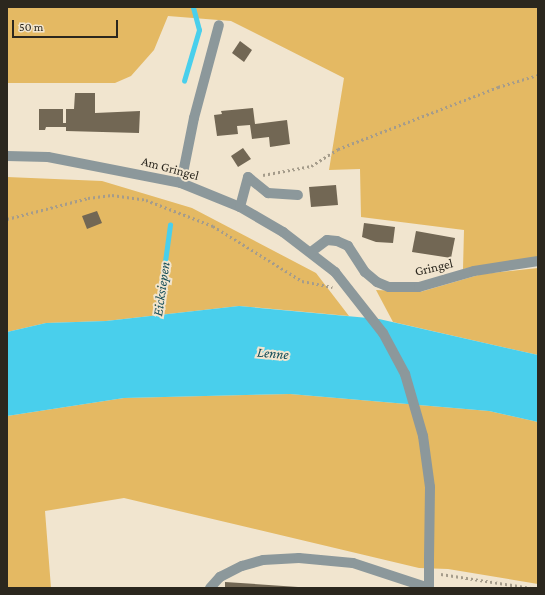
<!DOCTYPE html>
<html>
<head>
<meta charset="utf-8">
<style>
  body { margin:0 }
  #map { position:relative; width:545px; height:595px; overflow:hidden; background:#f1e5cf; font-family:"Crimson Pro",serif }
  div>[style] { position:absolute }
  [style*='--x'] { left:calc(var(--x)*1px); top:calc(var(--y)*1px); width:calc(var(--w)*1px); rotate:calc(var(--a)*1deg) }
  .green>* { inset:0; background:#e4b963 }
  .water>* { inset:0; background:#49cfec }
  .stream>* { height:4.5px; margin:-2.25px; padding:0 2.25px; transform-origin:2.25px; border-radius:2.25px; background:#49cfec }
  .building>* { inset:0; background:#726754 }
  .path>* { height:2.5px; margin-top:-1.25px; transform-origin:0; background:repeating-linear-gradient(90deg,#a59c8b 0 2px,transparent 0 5px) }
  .minor>* { height:10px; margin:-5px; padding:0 5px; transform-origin:5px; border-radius:5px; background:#8c989b }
  .minor-bridge>* { height:10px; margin:-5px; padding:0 5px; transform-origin:5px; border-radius:5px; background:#8c989b }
  span { translate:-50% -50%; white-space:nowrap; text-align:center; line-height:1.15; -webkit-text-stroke:4px #f1e5cf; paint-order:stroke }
  .street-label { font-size:13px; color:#2b271e }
  .water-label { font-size:14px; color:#114b57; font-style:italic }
  .frame { position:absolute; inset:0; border:8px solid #2b271e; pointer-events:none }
  .scale { position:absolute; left:12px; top:20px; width:106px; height:18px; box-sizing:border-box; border:2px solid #2b271e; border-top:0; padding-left:5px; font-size:12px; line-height:14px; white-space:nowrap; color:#2b271e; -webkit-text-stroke:3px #f1e5cf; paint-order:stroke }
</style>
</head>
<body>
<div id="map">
  <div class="green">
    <i style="clip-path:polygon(7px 7px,538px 7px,538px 258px,463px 269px,464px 230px,361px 217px,360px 169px,329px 170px,344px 78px,231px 21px,168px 16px,154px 50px,131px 76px,115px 83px,7px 83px)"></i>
    <i style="clip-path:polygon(7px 177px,102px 181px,192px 208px,316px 273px,349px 316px,239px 306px,106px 321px,46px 323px,7px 332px)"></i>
    <i style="clip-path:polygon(538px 268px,538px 355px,393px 322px,376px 290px,420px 292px,482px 274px)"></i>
    <i style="clip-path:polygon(290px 394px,489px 411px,538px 422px,538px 584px,448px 569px,419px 568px,124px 498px,45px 511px,51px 588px,7px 588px,7px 416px,124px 398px)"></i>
  </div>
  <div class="water">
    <i style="clip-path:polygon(239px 306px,379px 319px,538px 355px,538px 422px,489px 411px,290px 394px,124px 398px,7px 416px,7px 332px,46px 323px,106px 321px)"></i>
  </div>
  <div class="stream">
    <i style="--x:184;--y:81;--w:53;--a:-73.6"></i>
    <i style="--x:199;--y:30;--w:24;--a:-105"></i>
    <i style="--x:157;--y:320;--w:96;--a:-82.2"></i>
  </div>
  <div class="building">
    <i style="clip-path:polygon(240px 41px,252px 50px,244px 62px,232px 53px)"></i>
    <i style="clip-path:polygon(75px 93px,95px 93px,95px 113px,140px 111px,139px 133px,66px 131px,66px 127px,46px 127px,45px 130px,39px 130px,39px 109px,63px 109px,63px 123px,66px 123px,66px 109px,74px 109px)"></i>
    <i style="clip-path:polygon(253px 108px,255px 124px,287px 120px,290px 144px,270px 147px,269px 137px,252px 139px,250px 125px,237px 126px,238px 134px,217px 136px,214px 115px,222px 114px,221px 111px)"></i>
    <i style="clip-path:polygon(243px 148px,251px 159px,238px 167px,231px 156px)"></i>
    <i style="clip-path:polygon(336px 185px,338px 205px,311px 207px,309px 187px)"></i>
    <i style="clip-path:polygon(97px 211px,102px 223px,87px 229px,82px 216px)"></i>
    <i style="clip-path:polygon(364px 223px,395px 227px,393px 243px,376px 242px,362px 237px)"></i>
    <i style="clip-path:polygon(416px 231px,455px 238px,451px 258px,412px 252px)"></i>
    <i style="clip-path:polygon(225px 582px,298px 587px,298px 588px,225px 588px)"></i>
  </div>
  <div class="path">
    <i style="--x:263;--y:175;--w:49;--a:-10.6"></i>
    <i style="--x:311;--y:166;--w:32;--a:-32"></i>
    <i style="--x:338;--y:149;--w:172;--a:-21.2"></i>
    <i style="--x:498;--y:87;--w:42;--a:-16.7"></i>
    <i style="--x:7;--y:219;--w:84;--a:-14.5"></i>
    <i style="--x:88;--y:198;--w:24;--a:-7"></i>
    <i style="--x:112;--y:195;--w:34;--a:8"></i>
    <i style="--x:146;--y:200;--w:72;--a:21.2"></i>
    <i style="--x:213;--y:226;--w:105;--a:31.7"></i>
    <i style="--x:302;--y:281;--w:31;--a:11"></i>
    <i style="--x:441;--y:574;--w:91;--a:8.8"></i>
  </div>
  <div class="minor">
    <i style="--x:7;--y:156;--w:41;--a:1.4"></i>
    <i style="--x:48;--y:157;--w:136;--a:11.1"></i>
    <i style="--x:181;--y:183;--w:64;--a:22.1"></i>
    <i style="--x:240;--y:207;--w:50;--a:30.2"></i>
    <i style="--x:283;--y:232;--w:66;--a:37.6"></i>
    <i style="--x:181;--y:183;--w:66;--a:-78.7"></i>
    <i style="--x:194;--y:118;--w:96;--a:-75"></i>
    <i style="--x:240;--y:207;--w:31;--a:-75"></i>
    <i style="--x:248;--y:177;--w:26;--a:39"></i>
    <i style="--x:268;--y:193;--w:30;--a:4"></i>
    <i style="--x:311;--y:252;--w:20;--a:-37"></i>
    <i style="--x:327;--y:240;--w:10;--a:6"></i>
    <i style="--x:337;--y:241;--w:12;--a:24"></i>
    <i style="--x:348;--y:246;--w:31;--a:57"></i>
    <i style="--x:365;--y:272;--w:16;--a:40"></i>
    <i style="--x:377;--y:282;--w:13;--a:23"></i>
    <i style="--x:389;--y:287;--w:30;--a:0"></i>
    <i style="--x:419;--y:287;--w:57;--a:-16.2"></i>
    <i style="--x:474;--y:271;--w:65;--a:-8.9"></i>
    <i style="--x:210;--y:588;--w:15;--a:-48"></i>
    <i style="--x:220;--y:577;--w:25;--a:-27"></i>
    <i style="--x:242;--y:566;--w:22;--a:-16"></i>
    <i style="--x:263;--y:560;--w:36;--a:-3"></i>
    <i style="--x:299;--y:558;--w:54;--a:5.3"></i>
    <i style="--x:353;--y:563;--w:80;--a:18.2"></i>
    <i style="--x:429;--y:588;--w:29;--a:-90"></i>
  </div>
  <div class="minor-bridge">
    <i style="--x:335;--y:272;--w:78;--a:51.8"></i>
    <i style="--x:383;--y:333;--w:47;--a:61.8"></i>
    <i style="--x:405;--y:374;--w:65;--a:73.8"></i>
    <i style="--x:423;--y:436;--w:51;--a:82.2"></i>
    <i style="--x:430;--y:487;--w:72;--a:90.8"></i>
  </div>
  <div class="street-label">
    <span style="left:170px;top:169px;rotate:15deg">Am Gringel</span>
    <span style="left:434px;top:268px;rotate:-13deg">Gringel</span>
  </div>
  <div class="water-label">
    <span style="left:161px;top:289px;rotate:-82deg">Eicksiepen</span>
    <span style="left:273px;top:353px;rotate:5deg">Lenne</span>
  </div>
  <div class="frame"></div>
  <div class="scale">50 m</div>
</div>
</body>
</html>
